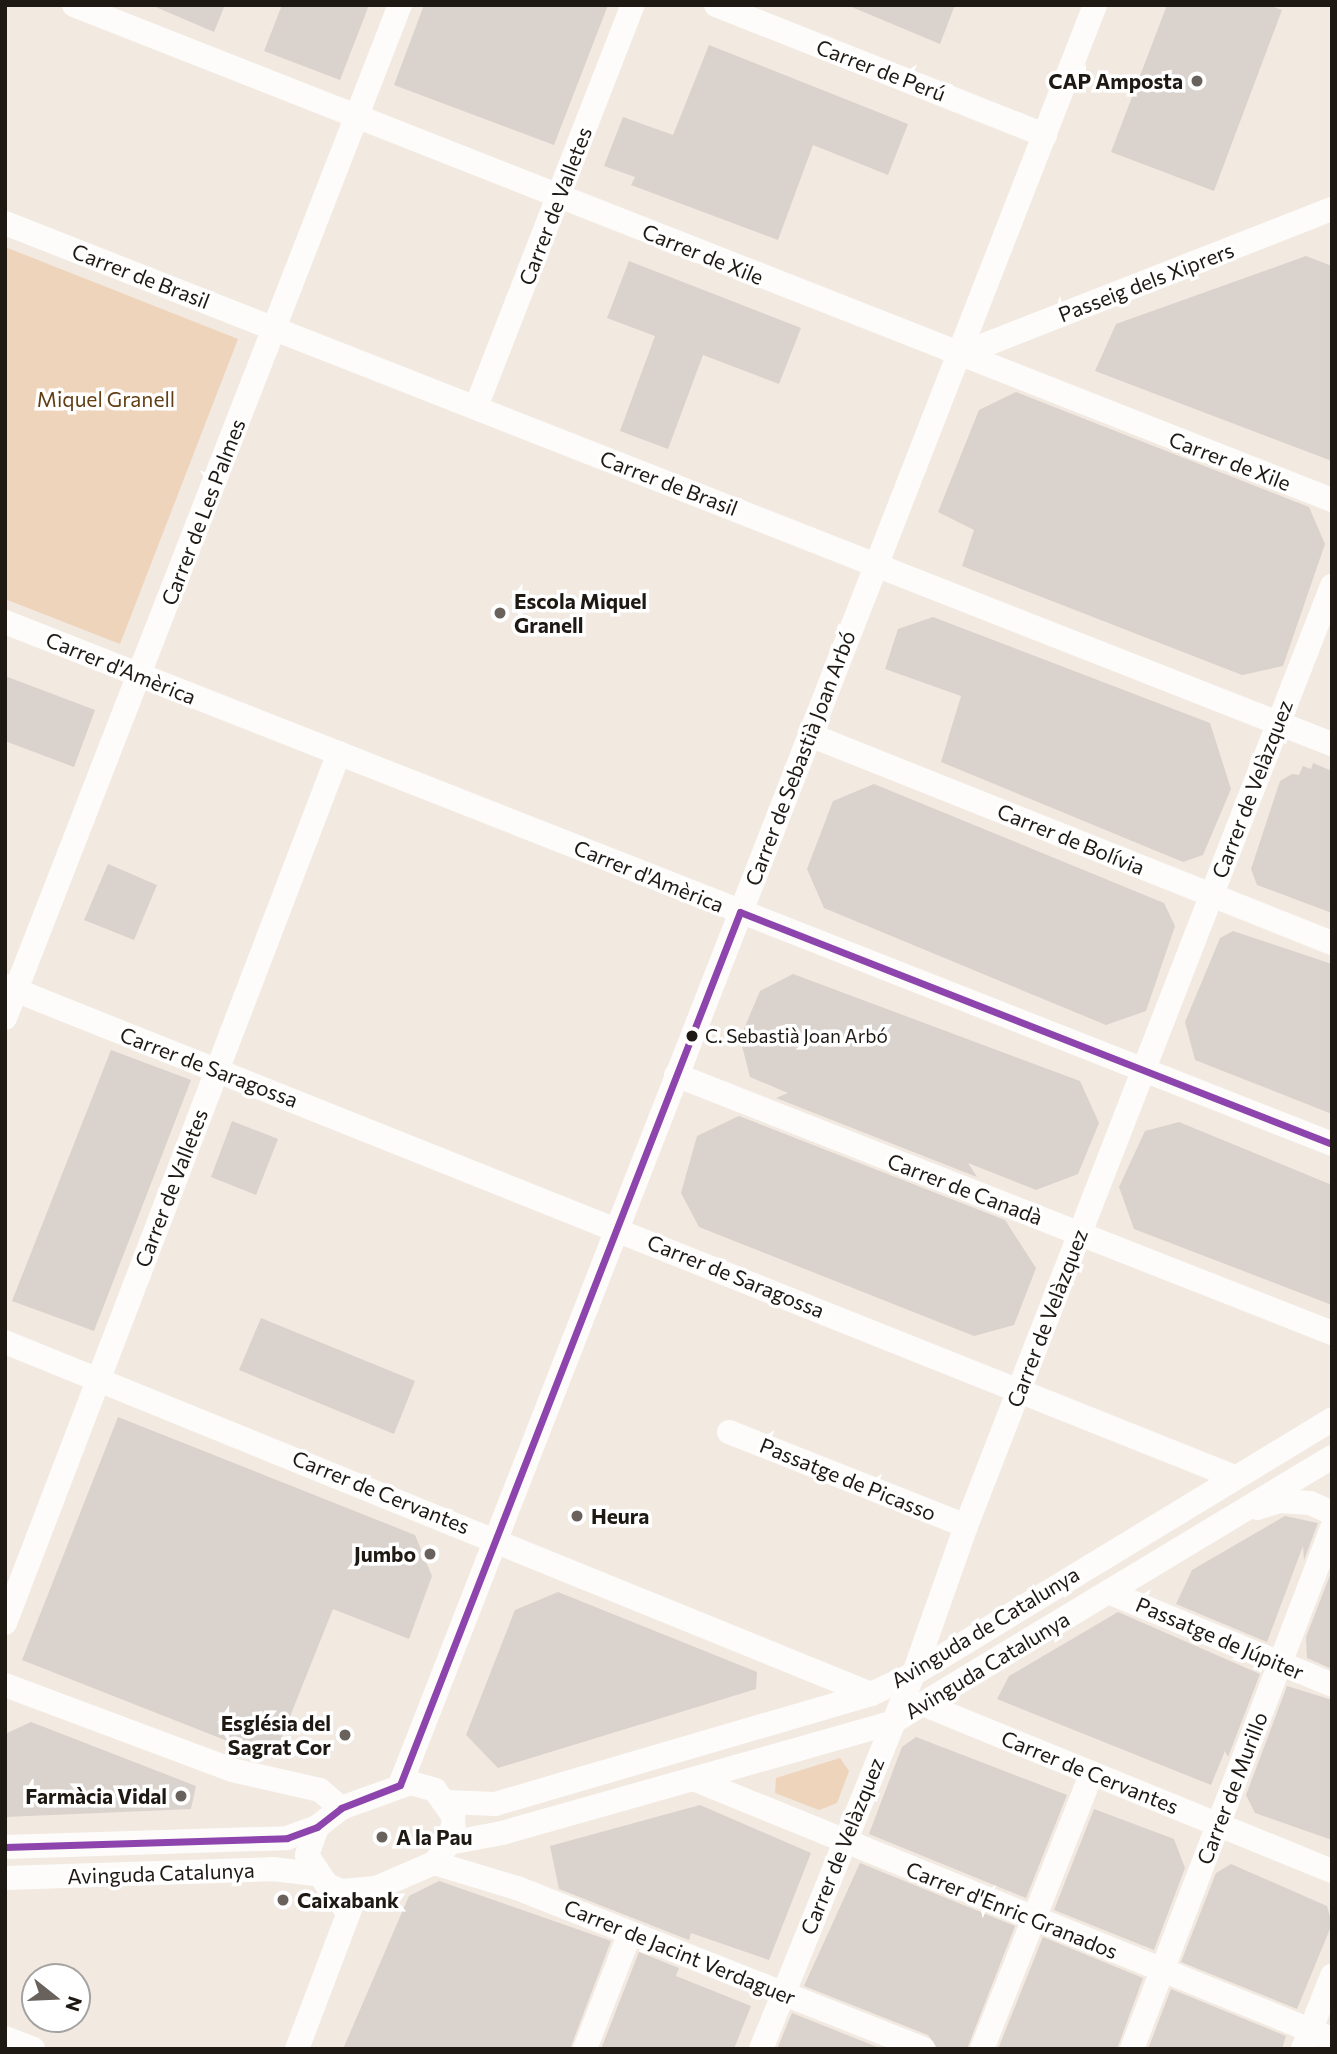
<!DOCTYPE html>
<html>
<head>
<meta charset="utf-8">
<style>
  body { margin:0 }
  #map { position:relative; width:1337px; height:2054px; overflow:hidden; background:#f2e9e1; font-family:Commissioner,sans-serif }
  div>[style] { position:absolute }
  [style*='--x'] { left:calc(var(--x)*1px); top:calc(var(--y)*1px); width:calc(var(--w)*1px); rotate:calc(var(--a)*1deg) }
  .green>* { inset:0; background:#eed4ba }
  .building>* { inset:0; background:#dad2cc }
  .minor>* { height:24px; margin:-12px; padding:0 12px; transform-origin:12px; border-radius:12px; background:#fdfcfa }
  .bus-1>* { height:7px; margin:-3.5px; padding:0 3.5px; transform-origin:3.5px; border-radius:3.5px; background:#8e44ad }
  .dots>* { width:19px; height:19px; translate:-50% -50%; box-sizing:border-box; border:4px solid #fff; border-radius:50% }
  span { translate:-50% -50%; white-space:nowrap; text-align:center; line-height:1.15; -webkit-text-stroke:7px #fff; paint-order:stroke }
  .bus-label { font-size:19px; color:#1f1914 }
  .left { translate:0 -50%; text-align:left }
  .street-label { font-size:21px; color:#1f1914 }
  .poi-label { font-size:21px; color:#1f1914; font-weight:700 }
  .right { translate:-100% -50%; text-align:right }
  .park-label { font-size:21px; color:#623e12 }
  .frame { position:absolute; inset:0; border:7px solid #1f1914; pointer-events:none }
  .north { position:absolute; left:21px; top:1963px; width:70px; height:70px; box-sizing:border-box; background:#fff; border:2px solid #a5a3a1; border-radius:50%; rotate:108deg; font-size:19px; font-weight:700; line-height:28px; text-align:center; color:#1f1914 }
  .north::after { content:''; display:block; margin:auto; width:24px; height:32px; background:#69625c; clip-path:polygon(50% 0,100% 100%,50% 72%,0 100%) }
</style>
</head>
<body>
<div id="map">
  <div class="green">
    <i style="clip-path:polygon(5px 247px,238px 339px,120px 644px,5px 599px)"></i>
    <i style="clip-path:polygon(840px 1758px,849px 1771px,837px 1803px,819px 1810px,775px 1793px,776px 1778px)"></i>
  </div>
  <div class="building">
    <i style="clip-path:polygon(151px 5px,225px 5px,214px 32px)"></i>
    <i style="clip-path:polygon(282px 5px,369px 5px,340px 80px,264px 51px)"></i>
    <i style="clip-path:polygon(424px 5px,608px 5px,554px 145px,394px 85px)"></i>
    <i style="clip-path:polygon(847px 5px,955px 5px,940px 44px)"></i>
    <i style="clip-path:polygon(1167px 5px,1269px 5px,1282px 10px,1214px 191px,1111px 152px)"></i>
    <i style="clip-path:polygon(709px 45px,908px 124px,888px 175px,813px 145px,778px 240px,631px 185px,635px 177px,604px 166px,623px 117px,673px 135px)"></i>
    <i style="clip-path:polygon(1306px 256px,1332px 266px,1332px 461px,1095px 371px,1116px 324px)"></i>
    <i style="clip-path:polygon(629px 261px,801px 328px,779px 384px,703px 355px,668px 449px,620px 431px,655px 336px,607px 318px)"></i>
    <i style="clip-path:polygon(1016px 392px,1309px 507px,1325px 544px,1283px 666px,1242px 675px,962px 566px,974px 530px,938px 512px,979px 410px)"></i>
    <i style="clip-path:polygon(933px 617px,1210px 723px,1231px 789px,1203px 855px,1183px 862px,941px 762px,961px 696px,885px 669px,898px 629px)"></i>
    <i style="clip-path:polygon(5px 676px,95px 710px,74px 767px,5px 741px)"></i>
    <i style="clip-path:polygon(1313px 763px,1332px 771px,1332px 913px,1257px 885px,1251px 869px,1280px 781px,1292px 774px,1299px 775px,1303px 766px,1311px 769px)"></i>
    <i style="clip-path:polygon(874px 784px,1164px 903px,1175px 926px,1146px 1011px,1106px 1025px,824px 908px,807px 869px,833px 801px)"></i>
    <i style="clip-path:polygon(108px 864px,157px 885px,134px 940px,84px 920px)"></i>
    <i style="clip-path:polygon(1233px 931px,1332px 964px,1332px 1114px,1195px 1060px,1185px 1022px,1220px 938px)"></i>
    <i style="clip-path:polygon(793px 974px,1080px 1081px,1099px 1123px,1078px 1174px,1036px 1190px,968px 1163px,977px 1177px,776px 1098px,788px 1093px,750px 1077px,740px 1038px,760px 991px)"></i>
    <i style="clip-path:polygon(111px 1050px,191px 1080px,94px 1331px,12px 1301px)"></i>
    <i style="clip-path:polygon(739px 1116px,1005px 1220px,1036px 1268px,1014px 1325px,974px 1336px,699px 1227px,681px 1193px,697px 1136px)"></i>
    <i style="clip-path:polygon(232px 1121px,278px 1139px,256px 1195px,211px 1177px)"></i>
    <i style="clip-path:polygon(1179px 1122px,1332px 1185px,1332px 1305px,1134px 1229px,1119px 1187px,1145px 1131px)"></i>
    <i style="clip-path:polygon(261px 1318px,415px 1381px,394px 1434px,239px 1370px)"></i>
    <i style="clip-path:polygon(118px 1417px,415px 1535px,432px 1576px,409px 1639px,333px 1609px,273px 1759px,22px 1660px)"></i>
    <i style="clip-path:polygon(1285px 1516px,1318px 1523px,1304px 1560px,1303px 1546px,1267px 1642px,1176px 1604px,1192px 1570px)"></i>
    <i style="clip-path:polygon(1332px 1570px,1332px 1669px,1307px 1658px,1306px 1637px)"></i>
    <i style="clip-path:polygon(558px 1592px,757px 1672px,756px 1689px,498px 1768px,466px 1735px,515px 1610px)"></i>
    <i style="clip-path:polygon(1118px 1612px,1260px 1674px,1228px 1757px,1225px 1751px,1211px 1785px,997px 1699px,1009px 1676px)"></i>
    <i style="clip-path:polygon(1287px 1686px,1332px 1700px,1332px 1840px,1255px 1813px,1246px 1795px)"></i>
    <i style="clip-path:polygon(31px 1722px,196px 1786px,191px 1809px,5px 1817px,5px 1734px)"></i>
    <i style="clip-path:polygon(916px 1737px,1067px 1795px,1026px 1898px,869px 1834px,902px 1747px)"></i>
    <i style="clip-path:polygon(700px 1805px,811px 1853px,769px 1960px,691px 1933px,689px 1940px,559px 1889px,550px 1846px)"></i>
    <i style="clip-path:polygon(1094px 1809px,1174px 1839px,1185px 1868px,1154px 1950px,1054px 1910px)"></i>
    <i style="clip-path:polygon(860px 1863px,1015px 1926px,967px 2049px,938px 2049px,928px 2035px,804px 1986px)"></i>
    <i style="clip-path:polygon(1231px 1864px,1327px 1906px,1332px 1924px,1297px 2009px,1181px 1962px,1216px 1873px)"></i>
    <i style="clip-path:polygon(439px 1881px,611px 1941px,570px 2049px,343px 2049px,409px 1896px)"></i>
    <i style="clip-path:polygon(1043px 1937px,1143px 1978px,1117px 2049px,998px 2049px)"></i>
    <i style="clip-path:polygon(639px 1952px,679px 1968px,676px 1976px,751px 2006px,734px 2049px,601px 2049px)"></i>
    <i style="clip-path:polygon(1171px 1989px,1286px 2036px,1282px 2049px,1148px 2049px)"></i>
    <i style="clip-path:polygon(792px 2013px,882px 2049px,777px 2049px)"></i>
  </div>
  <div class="minor">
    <i style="--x:74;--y:5;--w:1352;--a:21.48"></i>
    <i style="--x:716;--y:5;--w:354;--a:21.6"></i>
    <i style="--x:5;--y:223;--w:1426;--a:21.44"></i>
    <i style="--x:959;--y:355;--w:401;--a:-21.4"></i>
    <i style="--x:476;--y:407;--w:432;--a:-68.7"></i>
    <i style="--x:5;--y:622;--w:1426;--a:21.47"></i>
    <i style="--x:810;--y:735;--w:562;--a:21.73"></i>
    <i style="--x:5;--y:986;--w:1321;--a:21.77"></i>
    <i style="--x:5;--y:1018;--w:1087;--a:-68.7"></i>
    <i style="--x:676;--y:1075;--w:705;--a:21.47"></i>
    <i style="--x:5;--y:1342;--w:935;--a:22.12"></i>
    <i style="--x:729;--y:1432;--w:255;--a:21.6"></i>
    <i style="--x:1257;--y:1508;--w:24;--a:-17"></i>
    <i style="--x:1280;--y:1501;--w:30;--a:4"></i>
    <i style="--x:1310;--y:1503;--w:24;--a:24"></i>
    <i style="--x:1108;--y:1592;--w:243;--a:22.5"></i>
    <i style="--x:5;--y:1623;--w:932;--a:-69"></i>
    <i style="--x:5;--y:1685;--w:242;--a:20.5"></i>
    <i style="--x:232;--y:1770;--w:90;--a:12.8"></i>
    <i style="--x:320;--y:1790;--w:28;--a:41"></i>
    <i style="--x:925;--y:1705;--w:440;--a:22.2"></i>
    <i style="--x:693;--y:1779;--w:690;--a:22.14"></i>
    <i style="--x:411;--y:1783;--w:25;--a:16"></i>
    <i style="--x:435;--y:1790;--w:32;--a:55"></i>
    <i style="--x:453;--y:1816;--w:17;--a:87"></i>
    <i style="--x:454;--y:1833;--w:22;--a:120"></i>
    <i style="--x:443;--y:1852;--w:14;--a:129"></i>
    <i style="--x:434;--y:1863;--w:63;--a:156.7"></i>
    <i style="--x:376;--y:1888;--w:35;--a:175"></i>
    <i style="--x:341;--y:1891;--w:15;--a:-157"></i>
    <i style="--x:327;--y:1885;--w:36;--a:-124"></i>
    <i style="--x:307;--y:1855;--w:30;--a:-70"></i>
    <i style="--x:317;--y:1827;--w:31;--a:-38"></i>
    <i style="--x:341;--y:1808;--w:74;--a:-19.7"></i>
    <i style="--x:400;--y:1785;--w:1911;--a:-68.67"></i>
    <i style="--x:446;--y:1802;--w:49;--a:2.3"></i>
    <i style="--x:495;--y:1804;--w:392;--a:-16.3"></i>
    <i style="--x:871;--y:1694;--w:43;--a:-24.8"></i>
    <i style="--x:910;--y:1676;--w:494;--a:-31.3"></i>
    <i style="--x:449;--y:1843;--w:54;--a:-10.7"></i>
    <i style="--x:502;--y:1833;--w:404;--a:-15.8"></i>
    <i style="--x:891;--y:1723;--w:515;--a:-31.1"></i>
    <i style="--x:5;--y:1847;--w:282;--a:-1.8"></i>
    <i style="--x:287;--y:1838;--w:32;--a:-20"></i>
    <i style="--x:434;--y:1863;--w:87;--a:16.8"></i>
    <i style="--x:517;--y:1888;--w:437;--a:21.6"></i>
    <i style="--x:5;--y:1878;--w:267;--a:-1.9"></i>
    <i style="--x:272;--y:1869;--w:44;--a:6.5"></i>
    <i style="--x:5;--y:2038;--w:30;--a:21"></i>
    <i style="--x:297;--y:2049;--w:169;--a:-69.2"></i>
    <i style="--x:585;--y:2049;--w:124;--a:-68.8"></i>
    <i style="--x:761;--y:2049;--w:406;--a:-67.9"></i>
    <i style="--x:914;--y:1673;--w:156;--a:-70.5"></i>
    <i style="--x:966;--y:1526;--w:1009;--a:-68.73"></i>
    <i style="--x:982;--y:2049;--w:297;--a:-68.3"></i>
    <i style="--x:1132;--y:2049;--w:558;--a:-69"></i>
    <i style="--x:1303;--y:2049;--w:79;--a:-68.3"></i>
  </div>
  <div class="bus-1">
    <i style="--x:5;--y:1847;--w:282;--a:-1.8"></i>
    <i style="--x:287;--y:1838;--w:32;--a:-20"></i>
    <i style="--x:317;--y:1827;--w:31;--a:-38"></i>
    <i style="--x:341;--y:1808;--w:63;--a:-21.3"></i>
    <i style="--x:400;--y:1785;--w:937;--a:-68.72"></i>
    <i style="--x:740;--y:912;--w:636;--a:21.4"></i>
  </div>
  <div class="dots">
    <i style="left:1197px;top:81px;background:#69625c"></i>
    <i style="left:500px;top:613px;background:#69625c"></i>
    <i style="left:692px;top:1036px;background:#1f1914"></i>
    <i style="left:577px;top:1516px;background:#69625c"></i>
    <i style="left:430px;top:1554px;background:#69625c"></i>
    <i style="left:345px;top:1735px;background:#69625c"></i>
    <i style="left:181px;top:1796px;background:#69625c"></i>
    <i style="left:382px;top:1837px;background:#69625c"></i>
    <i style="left:283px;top:1900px;background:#69625c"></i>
  </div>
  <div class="bus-label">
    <span class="left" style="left:705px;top:1036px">C. Sebastià Joan Arbó</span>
  </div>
  <div class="street-label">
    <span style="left:881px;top:70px;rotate:21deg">Carrer de Perú</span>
    <span style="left:555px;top:206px;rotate:-69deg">Carrer de Valletes</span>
    <span style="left:703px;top:254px;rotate:22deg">Carrer de Xile</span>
    <span style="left:141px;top:276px;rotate:21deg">Carrer de Brasil</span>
    <span style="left:1146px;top:282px;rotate:-21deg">Passeig dels Xiprers</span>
    <span style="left:1230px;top:461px;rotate:21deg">Carrer de Xile</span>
    <span style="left:669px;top:483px;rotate:21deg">Carrer de Brasil</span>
    <span style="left:203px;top:512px;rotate:-69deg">Carrer de Les Palmes</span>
    <span style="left:121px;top:668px;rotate:22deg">Carrer d'Amèrica</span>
    <span style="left:800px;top:758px;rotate:-69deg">Carrer de Sebastià Joan Arbó</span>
    <span style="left:1252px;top:789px;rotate:-69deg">Carrer de Velàzquez</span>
    <span style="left:1071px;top:839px;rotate:22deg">Carrer de Bolívia</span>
    <span style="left:649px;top:876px;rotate:22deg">Carrer d'Amèrica</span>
    <span style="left:209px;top:1067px;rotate:21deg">Carrer de Saragossa</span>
    <span style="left:171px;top:1188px;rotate:-69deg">Carrer de Valletes</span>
    <span style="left:965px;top:1189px;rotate:21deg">Carrer de Canadà</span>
    <span style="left:736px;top:1276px;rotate:22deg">Carrer de Saragossa</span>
    <span style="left:1047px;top:1318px;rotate:-69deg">Carrer de Velàzquez</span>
    <span style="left:848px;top:1479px;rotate:22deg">Passatge de Picasso</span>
    <span style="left:381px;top:1492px;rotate:22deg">Carrer de Cervantes</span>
    <span style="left:985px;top:1627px;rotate:-31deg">Avinguda de Catalunya</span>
    <span style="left:1220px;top:1638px;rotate:23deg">Passatge de Júpiter</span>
    <span style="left:987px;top:1665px;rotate:-31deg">Avinguda Catalunya</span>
    <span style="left:1090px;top:1772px;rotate:22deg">Carrer de Cervantes</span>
    <span style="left:1232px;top:1788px;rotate:-69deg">Carrer de Murillo</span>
    <span style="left:842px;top:1846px;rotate:-68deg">Carrer de Velàzquez</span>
    <span style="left:161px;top:1873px;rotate:-2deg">Avinguda Catalunya</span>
    <span style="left:1012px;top:1910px;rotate:22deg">Carrer d'Enric Granados</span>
    <span style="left:680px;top:1952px;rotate:22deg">Carrer de Jacint Verdaguer</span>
  </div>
  <div class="poi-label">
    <span class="right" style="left:1183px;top:81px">CAP Amposta</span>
    <span class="left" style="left:514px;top:613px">Escola Miquel<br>Granell</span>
    <span class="left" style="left:591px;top:1516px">Heura</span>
    <span class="right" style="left:416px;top:1554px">Jumbo</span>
    <span class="right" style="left:331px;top:1735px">Església del<br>Sagrat Cor</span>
    <span class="right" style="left:167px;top:1796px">Farmàcia Vidal</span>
    <span class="left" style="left:396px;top:1837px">A la Pau</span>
    <span class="left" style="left:297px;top:1900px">Caixabank</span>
  </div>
  <div class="park-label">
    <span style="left:106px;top:399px">Miquel Granell</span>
  </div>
  <div class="frame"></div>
  <div class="north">N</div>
</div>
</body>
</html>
